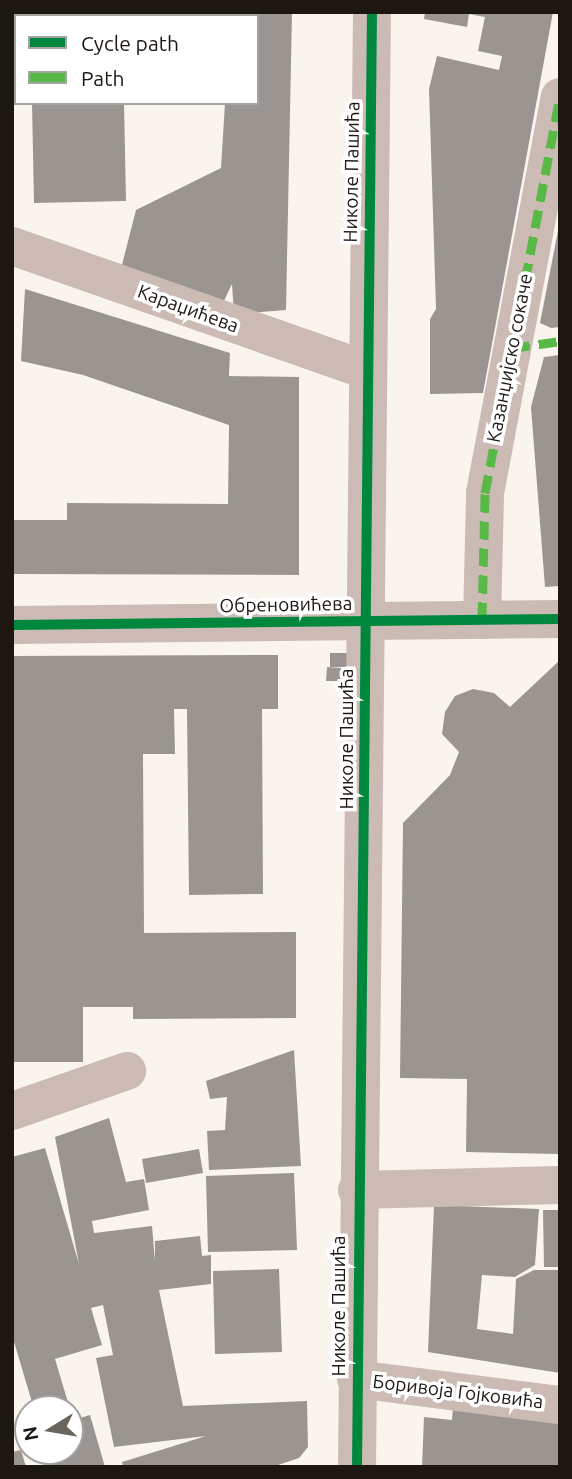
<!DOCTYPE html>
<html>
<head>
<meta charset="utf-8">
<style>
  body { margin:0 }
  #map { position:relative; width:572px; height:1479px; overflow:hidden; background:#faf4ef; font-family:Ubuntu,sans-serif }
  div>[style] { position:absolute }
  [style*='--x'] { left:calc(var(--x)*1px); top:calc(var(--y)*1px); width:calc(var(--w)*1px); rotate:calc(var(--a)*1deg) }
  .building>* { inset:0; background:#9a9590 }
  .minor>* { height:38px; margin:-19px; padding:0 19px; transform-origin:19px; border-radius:19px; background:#ccbbb4 }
  .quiet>* { height:9px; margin-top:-4.5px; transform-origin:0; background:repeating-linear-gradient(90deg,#58b947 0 18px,transparent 0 27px) }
  .cycleway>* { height:10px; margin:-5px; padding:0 5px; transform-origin:5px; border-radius:5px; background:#00873e }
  span { translate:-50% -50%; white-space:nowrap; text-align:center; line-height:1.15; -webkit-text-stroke:7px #fff; paint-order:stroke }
  .street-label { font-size:19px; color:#1d1712 }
  .frame { position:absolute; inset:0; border:14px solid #1d1712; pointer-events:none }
  .legend { position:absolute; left:14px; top:14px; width:245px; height:91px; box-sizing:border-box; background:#fff; border:2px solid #a5a2a0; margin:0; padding:9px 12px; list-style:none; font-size:21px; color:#1d1712 }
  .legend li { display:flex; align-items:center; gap:14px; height:35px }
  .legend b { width:35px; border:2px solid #a5a2a0 }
  .north { position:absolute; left:14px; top:1395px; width:70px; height:70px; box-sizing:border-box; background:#fff; border:2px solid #a5a2a0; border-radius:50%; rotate:259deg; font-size:19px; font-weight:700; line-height:28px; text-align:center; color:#1d1712 }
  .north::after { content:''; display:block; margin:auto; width:24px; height:32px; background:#6a645f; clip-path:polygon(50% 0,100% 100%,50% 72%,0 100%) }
</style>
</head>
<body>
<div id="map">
  <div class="building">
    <i style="clip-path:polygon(12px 12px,120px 12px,120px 16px,12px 18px)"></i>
    <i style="clip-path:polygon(227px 12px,292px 12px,286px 310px,234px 314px,232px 284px,223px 303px,122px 265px,136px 210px,221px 168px,225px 103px,257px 103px,257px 16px)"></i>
    <i style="clip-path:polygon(425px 12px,553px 12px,483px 393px,430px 394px,430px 319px,436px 309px,429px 89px,437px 56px,499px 70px,502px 56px,478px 51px,485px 17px,469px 14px,467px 27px,424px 19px)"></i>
    <i style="clip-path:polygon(32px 103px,124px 103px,126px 201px,34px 203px)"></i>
    <i style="clip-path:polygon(558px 231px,560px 327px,551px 328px,540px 323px)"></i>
    <i style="clip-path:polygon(25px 289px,230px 353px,229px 376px,299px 377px,299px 575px,12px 574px,12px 520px,67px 520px,67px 503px,228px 504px,229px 425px,83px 375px,21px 361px)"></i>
    <i style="clip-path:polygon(560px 355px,560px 586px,545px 587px,531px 407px,544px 357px)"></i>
    <i style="clip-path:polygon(330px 653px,352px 653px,351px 667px,330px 667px)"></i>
    <i style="clip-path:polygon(278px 655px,278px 709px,262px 709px,263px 894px,189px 895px,187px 709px,174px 709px,175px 754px,143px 754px,144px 933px,296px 932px,296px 1018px,133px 1019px,133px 1007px,83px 1007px,83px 1062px,12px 1062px,12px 656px)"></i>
    <i style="clip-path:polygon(560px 660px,560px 1154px,466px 1152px,467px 1079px,400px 1078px,403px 823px,450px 775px,459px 752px,442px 734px,445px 712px,455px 696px,473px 689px,494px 693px,510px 707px)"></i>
    <i style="clip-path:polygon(327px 667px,341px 668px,341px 681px,326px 681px)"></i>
    <i style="clip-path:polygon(294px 1050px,301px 1166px,209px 1170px,207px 1131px,225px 1130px,227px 1097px,210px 1099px,206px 1081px)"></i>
    <i style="clip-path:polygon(109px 1118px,126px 1182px,144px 1179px,149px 1210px,92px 1221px,94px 1233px,152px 1226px,155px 1261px,155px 1241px,200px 1236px,202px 1256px,211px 1255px,211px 1284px,159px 1290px,183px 1406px,307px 1401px,308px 1447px,299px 1458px,272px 1467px,123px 1467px,122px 1462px,206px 1436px,114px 1447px,96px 1358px,113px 1355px,103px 1305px,91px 1308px,102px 1345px,55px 1359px,70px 1409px,34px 1409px,12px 1335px,12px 1157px,45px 1148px,79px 1264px,55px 1137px)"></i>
    <i style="clip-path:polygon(199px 1149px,203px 1173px,146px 1183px,142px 1159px)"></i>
    <i style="clip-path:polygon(294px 1173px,297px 1250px,208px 1252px,206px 1176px)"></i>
    <i style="clip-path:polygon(434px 1205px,539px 1209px,535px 1265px,515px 1277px,482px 1275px,477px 1329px,513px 1334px,516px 1279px,534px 1270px,560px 1270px,560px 1373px,428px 1352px)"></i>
    <i style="clip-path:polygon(543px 1210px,560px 1210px,560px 1267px,544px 1267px)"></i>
    <i style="clip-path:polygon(279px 1269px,282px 1352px,215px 1354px,213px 1271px)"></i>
    <i style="clip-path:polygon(453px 1407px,560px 1420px,560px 1467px,422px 1467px,424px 1417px,452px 1420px)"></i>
    <i style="clip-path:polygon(70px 1411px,73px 1420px,90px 1415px,105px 1467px,51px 1467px,46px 1451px,70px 1451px)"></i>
    <i style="clip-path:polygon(21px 1450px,26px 1467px,12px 1467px,12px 1452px)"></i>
  </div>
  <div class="minor">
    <i style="--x:12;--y:246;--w:375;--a:19.3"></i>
    <i style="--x:482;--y:620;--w:127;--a:-88.6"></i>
    <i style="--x:485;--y:493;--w:403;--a:-79.3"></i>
    <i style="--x:12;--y:625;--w:548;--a:-0.63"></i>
    <i style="--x:12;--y:1111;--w:122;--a:-19.2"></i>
    <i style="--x:357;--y:1190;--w:203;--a:-1.4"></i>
    <i style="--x:356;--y:1379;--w:206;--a:7.3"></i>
    <i style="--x:357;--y:1467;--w:1455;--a:-89.41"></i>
  </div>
  <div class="quiet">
    <i style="--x:512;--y:348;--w:49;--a:-8.3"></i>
    <i style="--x:482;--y:620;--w:127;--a:-88.6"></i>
    <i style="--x:485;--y:493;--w:403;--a:-79.3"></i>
  </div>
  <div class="cycleway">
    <i style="--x:12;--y:625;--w:548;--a:-0.63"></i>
    <i style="--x:357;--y:1467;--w:1455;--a:-89.41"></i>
  </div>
  <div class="street-label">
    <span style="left:352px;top:172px;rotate:-89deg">Николе Пашића</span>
    <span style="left:188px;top:309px;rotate:20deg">Караџићева</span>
    <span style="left:510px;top:358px;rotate:-79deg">Казанџијско сокаче</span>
    <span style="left:286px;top:605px;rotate:-1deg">Обреновићева</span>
    <span style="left:347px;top:739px;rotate:-90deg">Николе Пашића</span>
    <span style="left:339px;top:1306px;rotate:-90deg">Николе Пашића</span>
    <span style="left:458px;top:1392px;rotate:7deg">Боривоја Гојковића</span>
  </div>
  <div class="frame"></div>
  <ul class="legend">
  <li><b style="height:9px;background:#00873e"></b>Cycle path</li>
  <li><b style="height:9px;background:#58b947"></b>Path</li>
  </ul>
  <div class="north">N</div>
</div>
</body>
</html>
